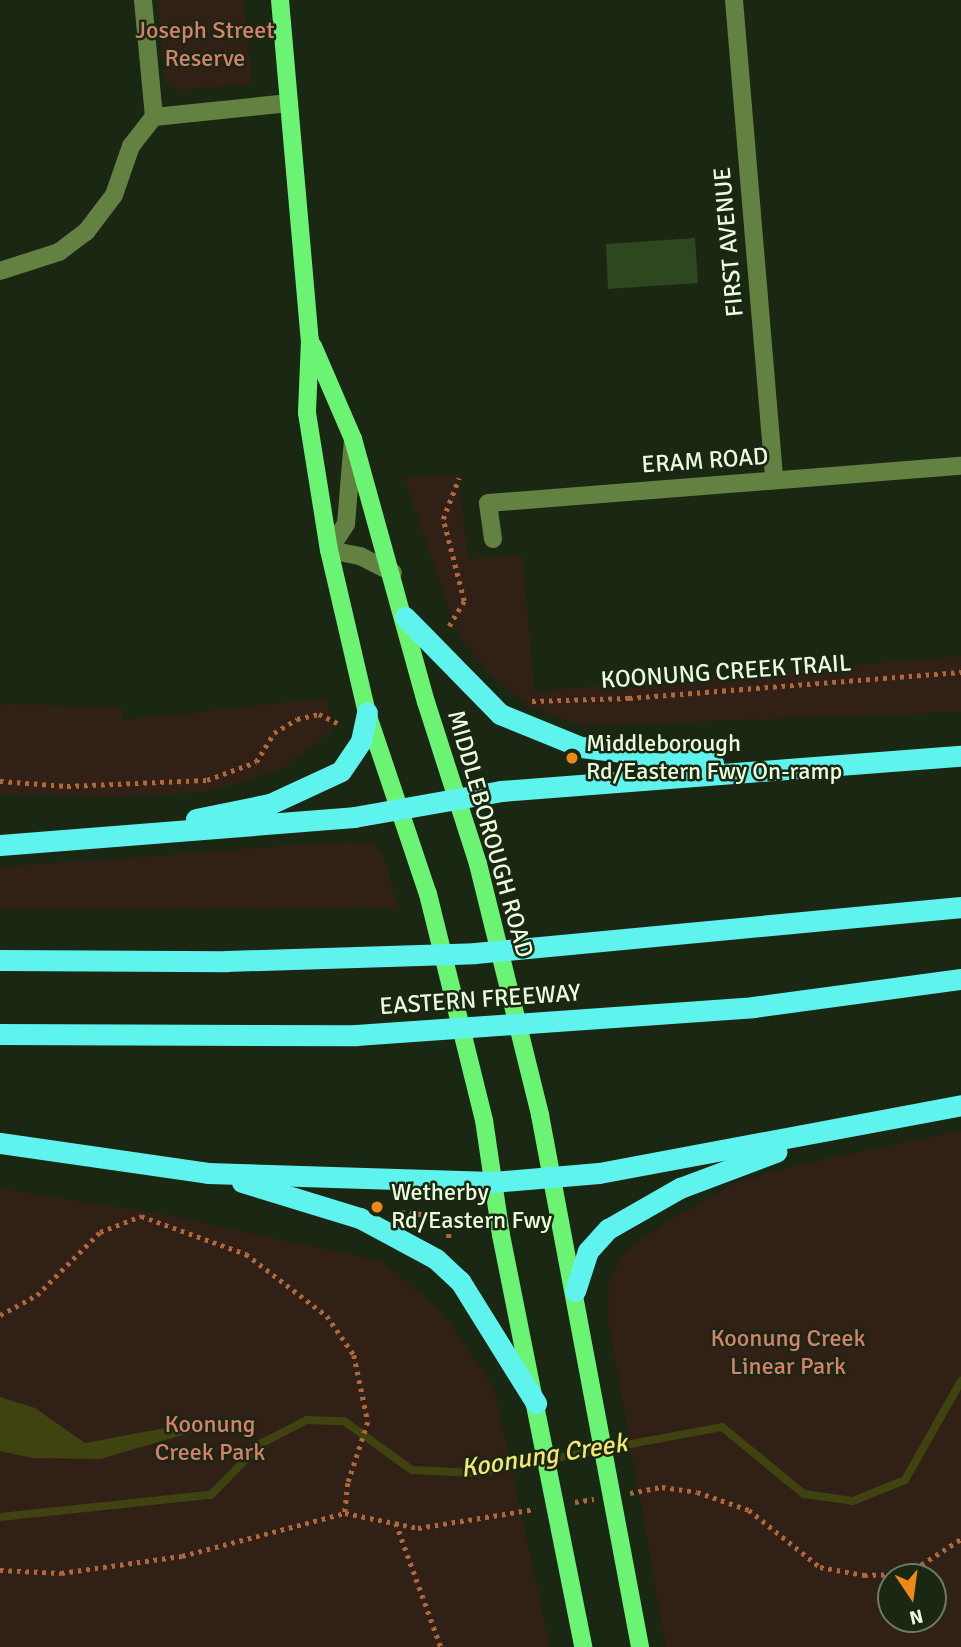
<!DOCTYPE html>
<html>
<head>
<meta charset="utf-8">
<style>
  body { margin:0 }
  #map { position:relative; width:961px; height:1647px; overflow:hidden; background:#1a2712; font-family:Signika,sans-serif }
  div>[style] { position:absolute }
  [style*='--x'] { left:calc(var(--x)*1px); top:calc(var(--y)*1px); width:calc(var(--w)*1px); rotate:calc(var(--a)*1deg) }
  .green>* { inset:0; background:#312015 }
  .water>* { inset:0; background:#3f430f }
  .stream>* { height:8px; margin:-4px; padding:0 4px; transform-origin:4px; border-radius:4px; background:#3f430f }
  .building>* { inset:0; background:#2d471f }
  .path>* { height:4.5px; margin-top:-2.25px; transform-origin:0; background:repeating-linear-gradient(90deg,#b1673a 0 3.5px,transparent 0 8.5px) }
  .minor>* { height:18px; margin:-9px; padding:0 9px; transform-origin:9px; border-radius:9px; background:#638241 }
  .major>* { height:18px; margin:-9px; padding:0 9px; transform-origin:9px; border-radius:9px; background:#6bf374 }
  .highway>* { height:21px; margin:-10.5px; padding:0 10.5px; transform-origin:10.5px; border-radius:10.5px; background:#5ff3ed }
  .dots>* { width:19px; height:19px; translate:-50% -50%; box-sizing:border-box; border:4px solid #1a2712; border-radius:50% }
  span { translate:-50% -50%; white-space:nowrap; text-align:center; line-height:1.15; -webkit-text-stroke:5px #1a2712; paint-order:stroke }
  .park-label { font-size:24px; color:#d8806b }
  .street-label { font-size:24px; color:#eafcdb }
  .poi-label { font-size:24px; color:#eafcdb }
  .left { translate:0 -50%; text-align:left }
  .water-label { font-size:26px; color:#f4e771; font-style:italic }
  .north { position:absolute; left:877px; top:1563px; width:70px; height:70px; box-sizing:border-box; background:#1a2712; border:2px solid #6d7c62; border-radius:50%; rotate:167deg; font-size:19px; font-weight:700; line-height:28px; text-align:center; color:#eafcdb }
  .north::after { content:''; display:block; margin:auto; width:24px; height:32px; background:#ed8a16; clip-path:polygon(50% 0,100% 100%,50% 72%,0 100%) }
</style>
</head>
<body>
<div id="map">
  <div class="green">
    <i style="clip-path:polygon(158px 0,244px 0,252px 84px,178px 90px,171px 87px,164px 74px)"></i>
    <i style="clip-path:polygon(458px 474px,468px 559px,522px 555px,535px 691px,961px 656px,961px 712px,583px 726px,528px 706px,490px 674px,458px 635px,404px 478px)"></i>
    <i style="clip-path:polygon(327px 698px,332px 731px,281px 769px,208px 792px,115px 797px,0 794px,0 704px,122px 707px,123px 720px)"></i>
    <i style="clip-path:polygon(354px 841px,375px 845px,383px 853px,398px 908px,0 910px,0 867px)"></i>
    <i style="clip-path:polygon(evenodd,961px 1131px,961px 1647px,666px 1647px,608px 1320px,609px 1283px,624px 1253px,664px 1223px,735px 1183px,805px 1163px,961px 1131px,891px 1577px,933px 1577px,933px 1619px,891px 1619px,891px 1577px)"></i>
    <i style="clip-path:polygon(0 1189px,148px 1211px,381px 1261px,441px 1311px,494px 1387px,550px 1647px,0 1647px)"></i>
  </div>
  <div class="water">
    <i style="clip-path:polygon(0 1397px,35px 1408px,85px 1443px,176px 1426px,193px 1432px,100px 1459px,32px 1458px,0 1451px)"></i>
  </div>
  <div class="stream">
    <i style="--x:0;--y:1517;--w:212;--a:-6"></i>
    <i style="--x:211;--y:1495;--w:73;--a:-45.6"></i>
    <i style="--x:262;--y:1443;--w:51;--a:-27.1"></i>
    <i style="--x:307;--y:1420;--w:37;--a:2"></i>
    <i style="--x:344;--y:1421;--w:84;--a:35.8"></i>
    <i style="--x:412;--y:1470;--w:62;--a:2.8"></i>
    <i style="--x:474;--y:1473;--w:252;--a:-10.5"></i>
    <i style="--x:722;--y:1427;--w:106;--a:39.3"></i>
    <i style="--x:804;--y:1494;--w:49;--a:8.1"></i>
    <i style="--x:853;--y:1501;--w:56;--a:-22"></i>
    <i style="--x:905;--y:1480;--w:114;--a:-60.5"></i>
  </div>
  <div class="building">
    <i style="clip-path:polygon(695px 238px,698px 283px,608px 289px,606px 244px)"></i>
  </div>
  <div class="path">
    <i style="--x:449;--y:626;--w:29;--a:-59"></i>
    <i style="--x:464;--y:601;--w:85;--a:-104.4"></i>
    <i style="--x:443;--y:519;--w:44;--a:-68.7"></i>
    <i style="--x:532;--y:701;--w:97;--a:-1.8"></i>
    <i style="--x:629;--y:698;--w:333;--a:-4.5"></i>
    <i style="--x:0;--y:781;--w:67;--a:4.3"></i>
    <i style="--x:67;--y:786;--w:140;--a:-2.5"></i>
    <i style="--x:207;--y:780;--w:52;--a:-20.2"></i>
    <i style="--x:256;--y:762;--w:34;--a:-58"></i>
    <i style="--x:274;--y:733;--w:27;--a:-31"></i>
    <i style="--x:297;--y:719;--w:23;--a:-13"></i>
    <i style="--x:319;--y:714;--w:25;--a:26"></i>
    <i style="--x:401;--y:1212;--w:48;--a:5.9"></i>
    <i style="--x:449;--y:1217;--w:25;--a:90"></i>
    <i style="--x:449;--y:1217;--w:14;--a:8"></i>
    <i style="--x:0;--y:1315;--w:42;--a:-28.4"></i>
    <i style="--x:37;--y:1295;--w:89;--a:-45"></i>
    <i style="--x:100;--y:1232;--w:44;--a:-21.3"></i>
    <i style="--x:141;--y:1216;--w:112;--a:19.9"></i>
    <i style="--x:246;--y:1254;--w:102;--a:37.4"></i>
    <i style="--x:327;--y:1316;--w:47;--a:55.3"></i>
    <i style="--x:354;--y:1355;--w:68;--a:78.2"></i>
    <i style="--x:368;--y:1422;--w:64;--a:108.2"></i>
    <i style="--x:348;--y:1483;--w:30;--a:96"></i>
    <i style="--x:630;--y:1493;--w:33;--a:-11"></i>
    <i style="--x:662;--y:1487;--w:35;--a:8"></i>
    <i style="--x:697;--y:1492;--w:55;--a:19.1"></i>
    <i style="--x:749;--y:1510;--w:91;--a:38.8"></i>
    <i style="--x:820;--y:1567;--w:45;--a:10.3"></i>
    <i style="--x:864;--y:1575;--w:43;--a:-1.3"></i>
    <i style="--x:907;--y:1574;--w:64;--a:-32.9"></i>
    <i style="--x:575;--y:1502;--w:19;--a:-9"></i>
    <i style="--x:396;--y:1523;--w:132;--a:70.1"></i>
    <i style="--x:0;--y:1570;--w:61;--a:2.8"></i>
    <i style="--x:61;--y:1573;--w:122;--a:-8"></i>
    <i style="--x:182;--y:1556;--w:169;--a:-14.8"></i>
    <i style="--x:345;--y:1513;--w:75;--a:11.6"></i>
    <i style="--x:418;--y:1528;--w:119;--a:-9.2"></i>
  </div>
  <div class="minor">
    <i style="--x:734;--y:0;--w:482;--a:85.2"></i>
    <i style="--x:154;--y:117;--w:136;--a:-5.9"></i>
    <i style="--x:0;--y:271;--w:62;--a:-17.9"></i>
    <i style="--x:59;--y:252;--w:34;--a:-37"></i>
    <i style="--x:86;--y:232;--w:46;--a:-52.9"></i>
    <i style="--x:114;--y:195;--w:52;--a:-70.9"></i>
    <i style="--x:131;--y:146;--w:37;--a:-52"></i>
    <i style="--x:154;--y:117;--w:118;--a:-95.4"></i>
    <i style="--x:353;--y:439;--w:85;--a:94.7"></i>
    <i style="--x:346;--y:524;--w:31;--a:123"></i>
    <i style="--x:329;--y:550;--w:32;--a:11"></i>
    <i style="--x:360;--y:556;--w:37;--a:27"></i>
    <i style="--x:493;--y:539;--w:36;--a:-98"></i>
    <i style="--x:488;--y:503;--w:474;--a:-4.5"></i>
  </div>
  <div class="major">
    <i style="--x:280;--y:0;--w:341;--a:85"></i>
    <i style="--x:310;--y:340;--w:73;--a:92.4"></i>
    <i style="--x:307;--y:413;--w:139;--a:80.9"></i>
    <i style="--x:329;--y:550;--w:167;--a:76.9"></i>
    <i style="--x:367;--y:713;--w:191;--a:71.4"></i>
    <i style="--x:428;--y:894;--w:233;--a:76.1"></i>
    <i style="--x:484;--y:1120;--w:116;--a:81.6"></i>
    <i style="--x:501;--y:1235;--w:420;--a:78.7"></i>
    <i style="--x:313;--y:346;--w:101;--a:66.7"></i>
    <i style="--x:353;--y:439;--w:273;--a:74.5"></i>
    <i style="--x:426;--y:702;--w:170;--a:72.2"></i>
    <i style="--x:478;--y:864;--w:259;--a:76.1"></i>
    <i style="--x:540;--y:1115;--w:541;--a:79.35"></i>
  </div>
  <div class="highway">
    <i style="--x:405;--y:617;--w:136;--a:45.6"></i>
    <i style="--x:500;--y:714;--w:87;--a:22.2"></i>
    <i style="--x:581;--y:747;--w:133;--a:6.9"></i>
    <i style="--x:196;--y:819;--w:76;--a:-11.5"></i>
    <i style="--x:270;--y:804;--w:78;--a:-24.9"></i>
    <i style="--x:341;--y:771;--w:36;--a:-56"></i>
    <i style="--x:361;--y:741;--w:29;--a:-78"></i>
    <i style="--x:0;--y:845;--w:355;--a:-4.5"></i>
    <i style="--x:354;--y:817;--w:149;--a:-10"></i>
    <i style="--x:501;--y:791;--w:461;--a:-4.4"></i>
    <i style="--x:0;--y:960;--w:226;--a:0.3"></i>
    <i style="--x:226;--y:961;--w:249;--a:-1.8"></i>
    <i style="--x:475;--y:953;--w:488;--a:-5.4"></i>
    <i style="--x:0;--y:1034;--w:356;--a:0.2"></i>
    <i style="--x:356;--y:1035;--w:398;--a:-4"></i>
    <i style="--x:753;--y:1007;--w:210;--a:-7.7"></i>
    <i style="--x:0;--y:1143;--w:210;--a:8.2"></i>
    <i style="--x:208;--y:1173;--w:285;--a:1.8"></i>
    <i style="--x:493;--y:1182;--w:106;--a:-4.9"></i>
    <i style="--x:599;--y:1173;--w:368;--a:-10.6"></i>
    <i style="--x:242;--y:1182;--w:123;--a:17"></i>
    <i style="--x:360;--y:1218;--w:86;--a:28.3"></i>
    <i style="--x:436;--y:1259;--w:33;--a:43"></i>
    <i style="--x:460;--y:1281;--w:144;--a:58.1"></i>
    <i style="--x:575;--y:1291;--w:42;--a:-72"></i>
    <i style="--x:588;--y:1251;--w:30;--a:-48"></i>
    <i style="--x:608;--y:1229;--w:83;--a:-29.7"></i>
    <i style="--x:680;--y:1188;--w:103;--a:-20.6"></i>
  </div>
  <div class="dots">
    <i style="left:572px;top:758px;background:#ed8a16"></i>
    <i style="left:377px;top:1207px;background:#ed8a16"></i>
  </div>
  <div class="park-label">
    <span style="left:205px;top:45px">Joseph Street<br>Reserve</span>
    <span style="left:788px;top:1353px">Koonung Creek<br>Linear Park</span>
    <span style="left:210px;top:1439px">Koonung<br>Creek Park</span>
  </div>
  <div class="street-label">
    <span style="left:729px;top:242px;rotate:-95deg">FIRST AVENUE</span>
    <span style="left:705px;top:461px;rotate:-4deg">ERAM ROAD</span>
    <span style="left:726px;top:672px;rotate:-4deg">KOONUNG CREEK TRAIL</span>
    <span style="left:490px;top:834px;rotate:74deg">MIDDLEBOROUGH ROAD</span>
    <span style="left:480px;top:1000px;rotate:-4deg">EASTERN FREEWAY</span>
  </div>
  <div class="poi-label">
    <span class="left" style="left:586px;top:758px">Middleborough<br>Rd/Eastern Fwy On-ramp</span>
    <span class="left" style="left:391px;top:1207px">Wetherby<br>Rd/Eastern Fwy</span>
  </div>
  <div class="water-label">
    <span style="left:544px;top:1457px;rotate:-9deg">Koonung Creek</span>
  </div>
  <div class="north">N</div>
</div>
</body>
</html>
